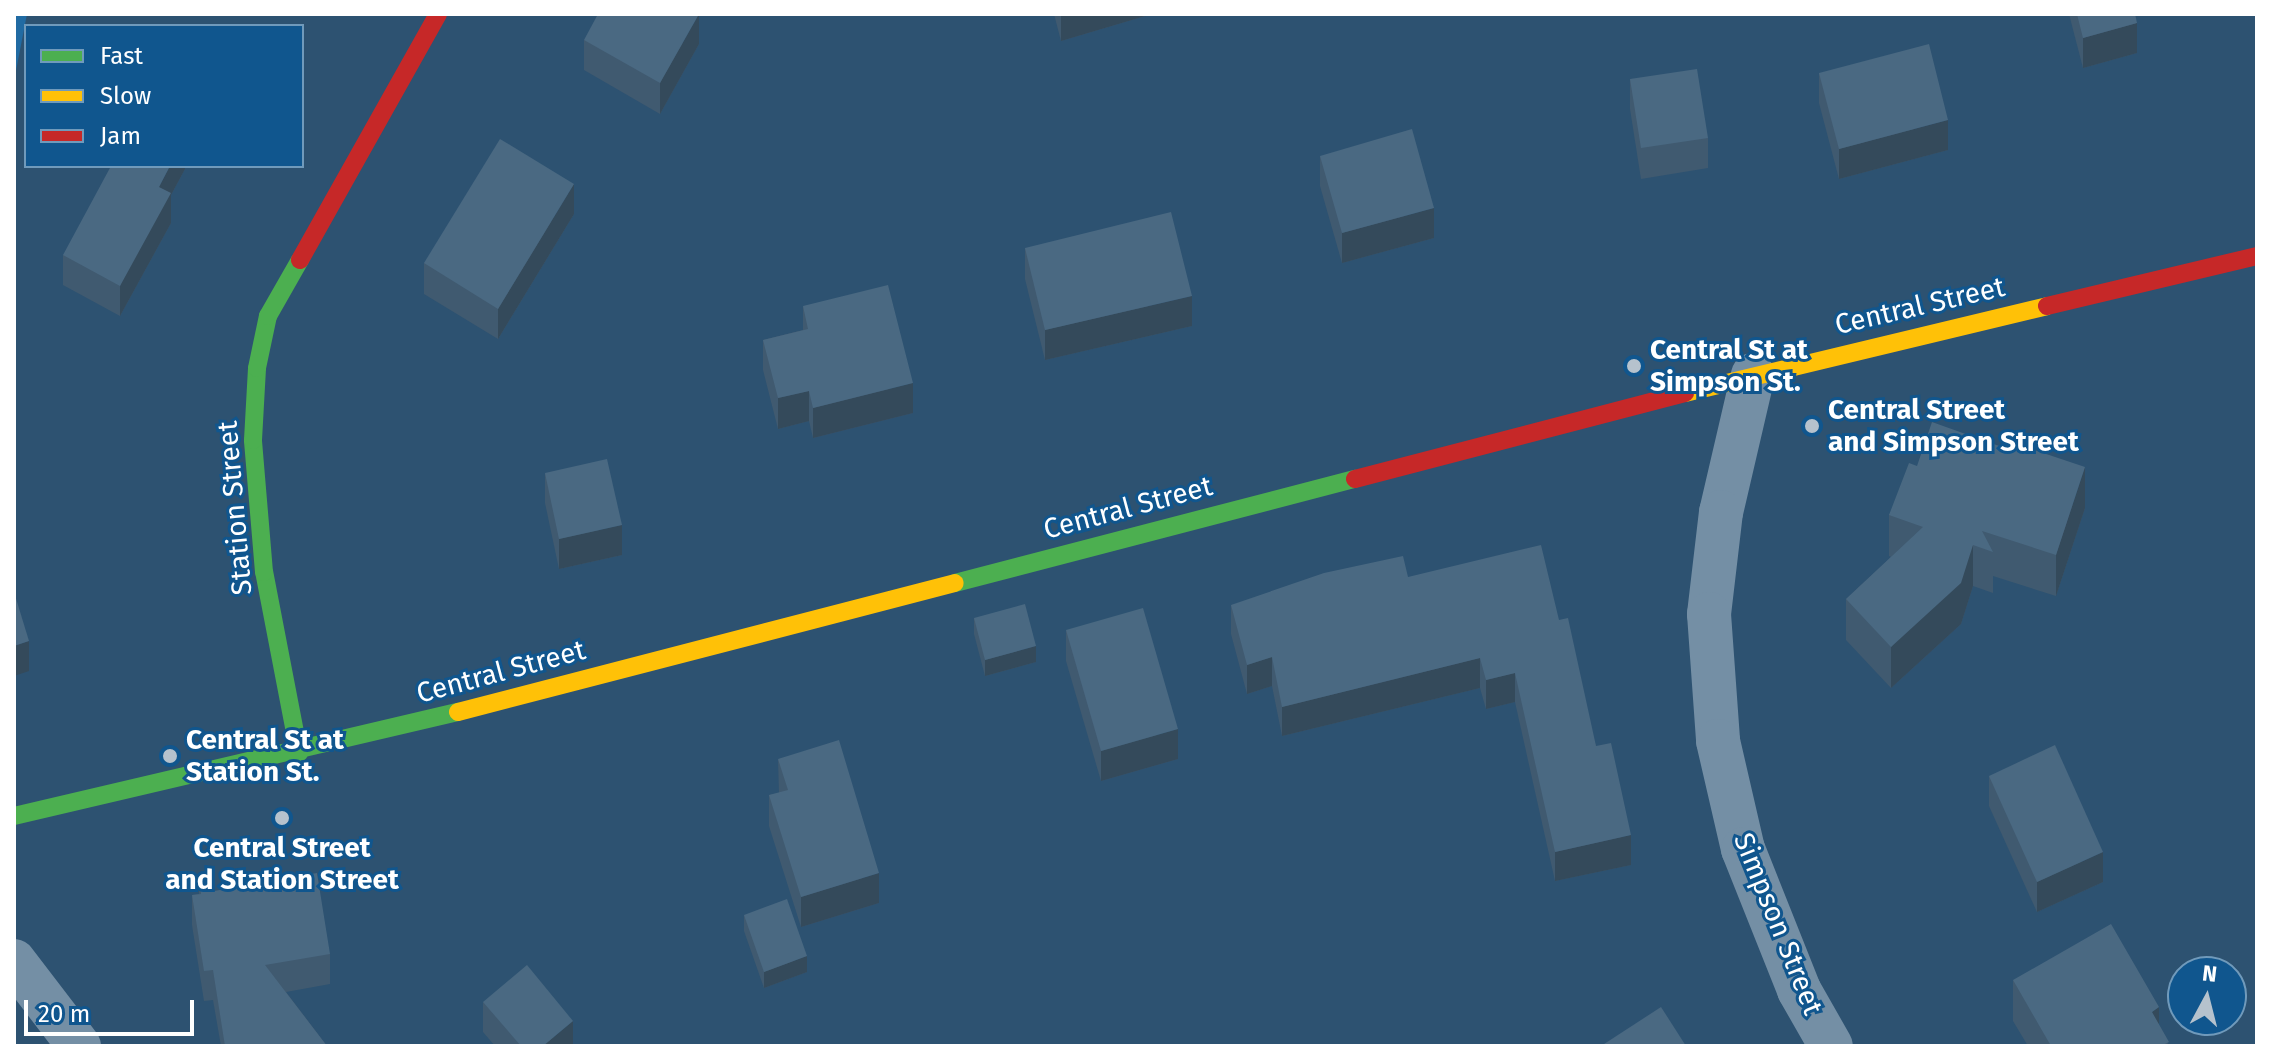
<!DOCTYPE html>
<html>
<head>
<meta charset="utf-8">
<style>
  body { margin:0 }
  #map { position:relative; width:2271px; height:1060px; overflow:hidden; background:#2d5271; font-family:"Fira Sans",sans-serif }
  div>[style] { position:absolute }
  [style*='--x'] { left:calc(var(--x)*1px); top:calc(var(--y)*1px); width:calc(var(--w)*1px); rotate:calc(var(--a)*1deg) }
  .green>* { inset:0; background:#216ba3 }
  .street>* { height:44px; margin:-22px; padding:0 22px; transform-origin:22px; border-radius:22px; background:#748fa5 }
  .fast>* { height:18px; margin:-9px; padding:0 9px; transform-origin:9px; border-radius:9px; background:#4caf50 }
  .slow>* { height:18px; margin:-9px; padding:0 9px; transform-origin:9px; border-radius:9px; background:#ffc107 }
  .jam>* { height:18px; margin:-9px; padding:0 9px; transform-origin:9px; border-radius:9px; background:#c62828 }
  .wall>* { inset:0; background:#405a70 }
  .shaded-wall>* { inset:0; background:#344a5b }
  .building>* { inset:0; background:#4a6982 }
  .dots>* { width:22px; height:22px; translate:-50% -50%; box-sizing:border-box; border:4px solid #10568e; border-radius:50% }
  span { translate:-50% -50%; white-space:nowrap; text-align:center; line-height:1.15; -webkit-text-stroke:6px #10568e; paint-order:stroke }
  .street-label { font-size:28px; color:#fff }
  .poi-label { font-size:28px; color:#fff; font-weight:700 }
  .left { translate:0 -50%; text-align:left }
  .frame { position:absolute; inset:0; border:16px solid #fff; pointer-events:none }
  .legend { position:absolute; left:24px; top:24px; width:280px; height:144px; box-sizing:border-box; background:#10568e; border:2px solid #709abb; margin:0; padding:10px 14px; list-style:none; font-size:24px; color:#fff }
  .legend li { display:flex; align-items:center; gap:16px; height:40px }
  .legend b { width:40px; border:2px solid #709abb }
  .north { position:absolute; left:2167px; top:956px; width:80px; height:80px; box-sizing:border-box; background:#10568e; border:2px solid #709abb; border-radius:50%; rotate:7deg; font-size:22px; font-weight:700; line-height:32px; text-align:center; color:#fff }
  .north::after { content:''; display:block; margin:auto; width:28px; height:36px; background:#b6c2cd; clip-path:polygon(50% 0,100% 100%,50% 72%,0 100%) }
  .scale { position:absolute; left:24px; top:1000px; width:170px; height:36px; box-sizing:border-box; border:4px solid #fff; border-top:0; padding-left:10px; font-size:24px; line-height:28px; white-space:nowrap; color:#fff; -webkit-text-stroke:6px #10568e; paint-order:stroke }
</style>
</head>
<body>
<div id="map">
  <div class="green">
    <i style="clip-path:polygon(14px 14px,27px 14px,14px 81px)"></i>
  </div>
  <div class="street">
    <i style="--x:1753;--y:375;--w:141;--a:103.1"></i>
    <i style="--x:1721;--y:512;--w:103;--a:96.7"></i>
    <i style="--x:1709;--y:614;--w:127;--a:85.9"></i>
    <i style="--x:1718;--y:741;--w:111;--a:77"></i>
    <i style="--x:1743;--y:849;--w:152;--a:68.3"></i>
    <i style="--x:1799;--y:990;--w:64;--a:60.3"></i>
    <i style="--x:14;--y:961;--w:107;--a:52.6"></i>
  </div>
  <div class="fast">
    <i style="--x:955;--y:583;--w:413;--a:-14.6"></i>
    <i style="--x:299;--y:753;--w:184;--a:-100.9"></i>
    <i style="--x:264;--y:572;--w:132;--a:-94.8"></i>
    <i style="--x:253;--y:440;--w:72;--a:-86.8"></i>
    <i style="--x:257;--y:368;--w:53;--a:-78.1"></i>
    <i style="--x:268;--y:316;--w:64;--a:-60.3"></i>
    <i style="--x:14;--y:816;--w:456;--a:-13.2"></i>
  </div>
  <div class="slow">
    <i style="--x:1685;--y:393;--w:372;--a:-13.5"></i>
    <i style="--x:458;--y:712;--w:513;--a:-14.55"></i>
  </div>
  <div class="jam">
    <i style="--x:300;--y:260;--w:282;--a:-60.7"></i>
    <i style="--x:2047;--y:306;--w:216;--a:-13.4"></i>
    <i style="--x:1355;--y:479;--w:341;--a:-14.6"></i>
  </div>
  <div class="wall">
    <i style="clip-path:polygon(1054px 14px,1152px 14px,1061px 41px)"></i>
    <i style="clip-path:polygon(2069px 14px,2135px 14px,2137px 53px,2083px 68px)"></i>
    <i style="clip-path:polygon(584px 40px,699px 44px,660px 114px,584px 70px)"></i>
    <i style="clip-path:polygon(1819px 73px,1948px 150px,1839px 179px,1819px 103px)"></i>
    <i style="clip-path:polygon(1630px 79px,1708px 138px,1708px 168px,1641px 179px,1630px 109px)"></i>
    <i style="clip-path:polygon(1320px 156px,1434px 238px,1342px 263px,1320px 186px)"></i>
    <i style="clip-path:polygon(185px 166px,185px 169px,171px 195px,171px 223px,120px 316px,63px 285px,63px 255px)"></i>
    <i style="clip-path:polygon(574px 214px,498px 339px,424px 294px,424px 263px)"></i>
    <i style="clip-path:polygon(1025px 248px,1192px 326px,1045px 360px,1025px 279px)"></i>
    <i style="clip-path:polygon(803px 306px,913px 413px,813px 438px,809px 421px,778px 429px,763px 370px,763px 340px,803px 330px)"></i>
    <i style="clip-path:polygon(1917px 466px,2085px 508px,2056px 596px,1993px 576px,1993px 593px,1973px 586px,1961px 624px,1891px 688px,1846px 640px,1846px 599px,1891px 557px,1889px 556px,1889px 515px)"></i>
    <i style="clip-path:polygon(545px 473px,622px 555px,559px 569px,545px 503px)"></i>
    <i style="clip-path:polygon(1408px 577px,1559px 620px,1631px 865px,1555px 881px,1515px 702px,1486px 709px,1480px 688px,1282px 736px,1272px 686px,1247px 694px,1231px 634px,1231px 605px)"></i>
    <i style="clip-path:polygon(974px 618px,1036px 662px,985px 676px,974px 634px)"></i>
    <i style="clip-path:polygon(1066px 630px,1178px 759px,1101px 781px,1066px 661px)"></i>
    <i style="clip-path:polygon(778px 759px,879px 903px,801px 927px,769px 826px,769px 795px,779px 793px)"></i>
    <i style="clip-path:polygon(1989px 776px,2103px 882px,2037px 912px,1989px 806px)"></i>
    <i style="clip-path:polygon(199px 880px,208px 892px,330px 954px,330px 984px,286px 992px,327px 1046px,221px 1046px,213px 1000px,204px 1001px,192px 925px,192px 895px,199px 894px)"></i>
    <i style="clip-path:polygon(744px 915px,807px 972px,764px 988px,744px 931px)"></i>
    <i style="clip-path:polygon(2013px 980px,2159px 1026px,2169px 1046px,2028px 1046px,2013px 1021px)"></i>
    <i style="clip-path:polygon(483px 1002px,573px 1046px,495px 1046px,483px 1032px)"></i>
  </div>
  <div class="shaded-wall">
    <i style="clip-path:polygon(699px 14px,699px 44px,660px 114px,660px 83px)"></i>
    <i style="clip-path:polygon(1061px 14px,1152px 14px,1061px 41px)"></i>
    <i style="clip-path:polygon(2137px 23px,2137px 53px,2083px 68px,2083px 38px)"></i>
    <i style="clip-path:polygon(1948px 120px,1948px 150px,1839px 179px,1839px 149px)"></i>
    <i style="clip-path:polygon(170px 166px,185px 166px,185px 169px,171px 195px,171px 223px,120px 316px,120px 286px,159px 187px)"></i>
    <i style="clip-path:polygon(574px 184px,574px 214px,498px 339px,498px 309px)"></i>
    <i style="clip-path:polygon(1434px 208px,1434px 238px,1342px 263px,1342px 233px)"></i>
    <i style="clip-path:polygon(1192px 296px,1192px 326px,1045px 360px,1045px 330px)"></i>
    <i style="clip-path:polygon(913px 383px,913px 413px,813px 438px,813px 408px)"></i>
    <i style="clip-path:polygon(809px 391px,809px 421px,778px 429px,778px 398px)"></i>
    <i style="clip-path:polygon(2085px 467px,2085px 508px,2056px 596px,2056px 555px)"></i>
    <i style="clip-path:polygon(622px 525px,622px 555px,559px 569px,559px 539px)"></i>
    <i style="clip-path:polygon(1973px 545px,1973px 586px,1961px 624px,1891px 688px,1891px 647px)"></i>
    <i style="clip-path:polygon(29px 641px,29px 671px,14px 676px,14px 646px)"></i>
    <i style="clip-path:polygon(1036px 646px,1036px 662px,985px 676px,985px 660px)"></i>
    <i style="clip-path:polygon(1272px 657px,1272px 686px,1247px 694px,1247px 665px)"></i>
    <i style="clip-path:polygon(1480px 658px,1480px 688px,1282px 736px,1282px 707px)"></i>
    <i style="clip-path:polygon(1515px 673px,1515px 702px,1486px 709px,1486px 680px)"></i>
    <i style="clip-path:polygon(1178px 729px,1178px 759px,1101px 781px,1101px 751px)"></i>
    <i style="clip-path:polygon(1631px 835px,1631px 865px,1555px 881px,1555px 852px)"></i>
    <i style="clip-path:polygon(2103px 852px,2103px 882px,2037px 912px,2037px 882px)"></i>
    <i style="clip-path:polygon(879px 873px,879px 903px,801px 927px,801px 897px)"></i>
    <i style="clip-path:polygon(807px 956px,807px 972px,764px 988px,764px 972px)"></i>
    <i style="clip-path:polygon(2159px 1007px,2159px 1046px,2152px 1012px)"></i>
    <i style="clip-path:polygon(573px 1021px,573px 1046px,543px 1046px)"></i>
  </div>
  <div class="building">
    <i style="clip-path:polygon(598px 14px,699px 14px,660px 83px,584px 40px)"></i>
    <i style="clip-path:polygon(2077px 14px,2135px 14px,2137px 23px,2083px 38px)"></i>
    <i style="clip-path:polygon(1929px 44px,1948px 120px,1839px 149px,1819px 73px)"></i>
    <i style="clip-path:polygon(1697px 69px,1708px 138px,1641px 148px,1630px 79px)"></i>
    <i style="clip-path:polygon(1412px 129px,1434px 208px,1342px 233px,1320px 156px)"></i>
    <i style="clip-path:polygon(500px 139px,574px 184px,498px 309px,424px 263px)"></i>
    <i style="clip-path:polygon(111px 166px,170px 166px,159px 187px,171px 193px,120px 286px,63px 255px)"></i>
    <i style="clip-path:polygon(1171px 212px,1192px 296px,1045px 330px,1025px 248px)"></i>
    <i style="clip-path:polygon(888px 285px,913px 383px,813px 408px,809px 391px,778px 398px,763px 340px,808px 329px,803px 306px)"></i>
    <i style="clip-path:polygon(1932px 422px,2002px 447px,2004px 440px,2085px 467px,2056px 555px,1982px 531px,1993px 552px,1973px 545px,1961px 583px,1891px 647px,1846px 599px,1923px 527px,1889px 515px,1909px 463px,1917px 466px)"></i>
    <i style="clip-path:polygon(607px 459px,622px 525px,559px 539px,545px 473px)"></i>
    <i style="clip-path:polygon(1541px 545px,1559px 620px,1568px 618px,1596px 746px,1611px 743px,1631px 835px,1555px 852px,1515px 673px,1486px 680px,1480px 658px,1282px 707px,1272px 657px,1247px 665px,1231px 605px,1324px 573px,1403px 556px,1408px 577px)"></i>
    <i style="clip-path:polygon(14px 592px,29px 641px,14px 646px)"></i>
    <i style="clip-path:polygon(1025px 604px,1036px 646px,985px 660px,974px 618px)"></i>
    <i style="clip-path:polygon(1143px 608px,1178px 729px,1101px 751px,1066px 630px)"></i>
    <i style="clip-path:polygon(839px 740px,879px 873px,801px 897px,769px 795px,788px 790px,778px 759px)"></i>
    <i style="clip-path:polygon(2055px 745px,2103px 852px,2037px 882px,1989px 776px)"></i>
    <i style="clip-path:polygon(317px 873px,330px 954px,265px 965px,327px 1046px,225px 1046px,213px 970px,204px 971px,192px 895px,201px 894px,199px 880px,208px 892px)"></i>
    <i style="clip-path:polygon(787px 899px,807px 956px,764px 972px,744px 915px)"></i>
    <i style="clip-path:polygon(2111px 924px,2159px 1007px,2152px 1012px,2169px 1042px,2161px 1046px,2051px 1046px,2013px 980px)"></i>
    <i style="clip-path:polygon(527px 965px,573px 1021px,543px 1046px,521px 1046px,483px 1002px)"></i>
    <i style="clip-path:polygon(1661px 1007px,1686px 1046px,1601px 1046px)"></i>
  </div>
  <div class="dots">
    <i style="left:1634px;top:366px;background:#b6c2cd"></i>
    <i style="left:1812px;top:426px;background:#b6c2cd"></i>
    <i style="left:170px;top:756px;background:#b6c2cd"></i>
    <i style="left:282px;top:818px;background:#b6c2cd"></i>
  </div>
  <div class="street-label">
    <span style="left:1920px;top:306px;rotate:-13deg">Central Street</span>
    <span style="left:235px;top:508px;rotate:-95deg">Station Street</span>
    <span style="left:1128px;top:508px;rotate:-15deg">Central Street</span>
    <span style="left:501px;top:672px;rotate:-15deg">Central Street</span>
    <span style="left:1778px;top:924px;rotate:68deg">Simpson Street</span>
  </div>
  <div class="poi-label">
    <span class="left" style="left:1650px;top:366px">Central St at<br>Simpson St.</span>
    <span class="left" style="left:1828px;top:426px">Central Street<br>and Simpson Street</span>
    <span class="left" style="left:186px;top:756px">Central St at<br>Station St.</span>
    <span style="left:282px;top:864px">Central Street<br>and Station Street</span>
  </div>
  <div class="frame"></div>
  <ul class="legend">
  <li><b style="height:10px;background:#4caf50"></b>Fast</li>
  <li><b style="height:10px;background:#ffc107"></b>Slow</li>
  <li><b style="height:10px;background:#c62828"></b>Jam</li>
  </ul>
  <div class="north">N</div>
  <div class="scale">20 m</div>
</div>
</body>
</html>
